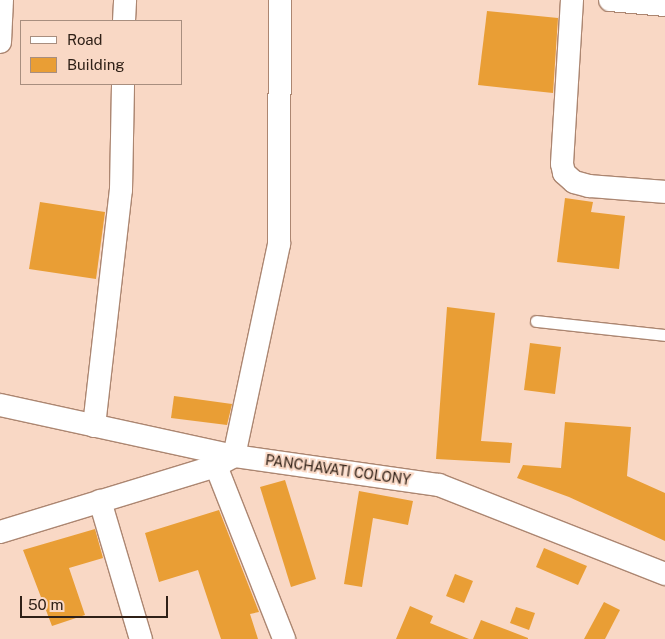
<!DOCTYPE html>
<html>
<head>
<meta charset="utf-8">
<style>
  body { margin:0 }
  #map { position:relative; width:665px; height:639px; overflow:hidden; background:#f9d8c5; font-family:"Public Sans",sans-serif }
  div>[style] { position:absolute }
  [style*='--x'] { left:calc(var(--x)*1px); top:calc(var(--y)*1px); width:calc(var(--w)*1px); rotate:calc(var(--a)*1deg) }
  .building>* { inset:0; background:#e99e35 }
  .roads { filter:drop-shadow(1px 0 #ac8671) drop-shadow(-1px 0 #ac8671) drop-shadow(0 1px #ac8671) drop-shadow(0 -1px #ac8671) }
  .lane>* { height:11px; margin:-5.5px; padding:0 5.5px; transform-origin:5.5px; border-radius:5.5px; background:#fff }
  .street>* { height:22px; margin:-11px; padding:0 11px; transform-origin:11px; border-radius:11px; background:#fff }
  span { translate:-50% -50%; white-space:nowrap; text-align:center; line-height:1.15; -webkit-text-stroke:4px #f9d8c5; paint-order:stroke }
  .street-label { font-size:14px; color:#2f2017 }
  .legend { position:absolute; left:20px; top:20px; width:162px; height:65px; box-sizing:border-box; background:#f9d8c5; border:1px solid #a88e7f; margin:0; padding:6px 9px; list-style:none; font-size:15px; color:#2f2017 }
  .legend li { display:flex; align-items:center; gap:10px; height:25px }
  .legend b { width:25px; border:1px solid #a88e7f }
  .scale { position:absolute; left:20px; top:596px; width:148px; height:22px; box-sizing:border-box; border:2px solid #2f2017; border-top:0; padding-left:6px; font-size:15px; line-height:18px; white-space:nowrap; color:#2f2017; -webkit-text-stroke:4px #f9d8c5; paint-order:stroke }
</style>
</head>
<body>
<div id="map">
  <div class="building">
    <i style="clip-path:polygon(487px 11px,558px 18px,553px 93px,478px 85px)"></i>
    <i style="clip-path:polygon(565px 198px,593px 202px,591px 212px,625px 216px,619px 269px,557px 262px)"></i>
    <i style="clip-path:polygon(40px 202px,105px 212px,96px 279px,29px 269px)"></i>
    <i style="clip-path:polygon(447px 307px,495px 313px,481px 441px,512px 443px,510px 463px,436px 459px)"></i>
    <i style="clip-path:polygon(530px 343px,561px 347px,555px 394px,524px 390px)"></i>
    <i style="clip-path:polygon(174px 396px,232px 404px,227px 425px,171px 418px)"></i>
    <i style="clip-path:polygon(565px 422px,631px 427px,627px 476px,665px 493px,665px 541px,569px 497px,517px 478px,523px 465px,561px 468px)"></i>
    <i style="clip-path:polygon(285px 480px,316px 579px,291px 587px,260px 487px)"></i>
    <i style="clip-path:polygon(359px 491px,413px 501px,408px 525px,373px 518px,362px 587px,344px 584px)"></i>
    <i style="clip-path:polygon(219px 510px,257px 607px,259px 612px,250px 614px,258px 639px,221px 639px,198px 570px,159px 582px,145px 533px)"></i>
    <i style="clip-path:polygon(95px 529px,103px 558px,69px 568px,85px 615px,52px 626px,23px 550px)"></i>
    <i style="clip-path:polygon(544px 548px,587px 566px,578px 585px,536px 567px)"></i>
    <i style="clip-path:polygon(455px 574px,473px 581px,464px 603px,446px 596px)"></i>
    <i style="clip-path:polygon(604px 602px,620px 610px,605px 639px,584px 639px)"></i>
    <i style="clip-path:polygon(410px 606px,433px 616px,430px 623px,469px 639px,396px 639px)"></i>
    <i style="clip-path:polygon(516px 607px,535px 613px,529px 630px,510px 623px)"></i>
    <i style="clip-path:polygon(481px 620px,528px 638px,528px 639px,473px 639px)"></i>
  </div>
  <div class="roads">
    <div class="lane">
      <i style="--x:536;--y:321;--w:130;--a:6.2"></i>
    </div>
    <div class="street">
      <i style="--x:572;--y:0;--w:164;--a:93.5"></i>
      <i style="--x:562;--y:164;--w:9;--a:77"></i>
      <i style="--x:564;--y:173;--w:13;--a:42"></i>
      <i style="--x:574;--y:182;--w:16;--a:15"></i>
      <i style="--x:589;--y:186;--w:76;--a:4.5"></i>
      <i style="--x:610;--y:0;--w:55;--a:5.2"></i>
      <i style="--x:124;--y:21;--w:21;--a:-87"></i>
      <i style="--x:0;--y:42;--w:42;--a:-87.3"></i>
      <i style="--x:0;--y:405;--w:239;--a:12.3"></i>
      <i style="--x:234;--y:456;--w:207;--a:8.1"></i>
      <i style="--x:439;--y:485;--w:243;--a:21.5"></i>
      <i style="--x:94;--y:426;--w:238;--a:-83.5"></i>
      <i style="--x:121;--y:190;--w:106;--a:-88.9"></i>
      <i style="--x:216;--y:466;--w:186;--a:68.5"></i>
      <i style="--x:100;--y:501;--w:144;--a:73.5"></i>
      <i style="--x:0;--y:532;--w:226;--a:-17"></i>
      <i style="--x:216;--y:466;--w:21;--a:-29"></i>
      <i style="--x:234;--y:456;--w:217;--a:-78"></i>
      <i style="--x:279;--y:244;--w:244;--a:-89.8"></i>
    </div>
  </div>
  <div class="street-label">
    <span style="left:338px;top:470px;rotate:8deg">PANCHAVATI COLONY</span>
  </div>
  <ul class="legend">
  <li><b style="height:6px;background:#fff"></b>Road</li>
  <li><b style="height:14px;background:#e99e35"></b>Building</li>
  </ul>
  <div class="scale">50 m</div>
</div>
</body>
</html>
